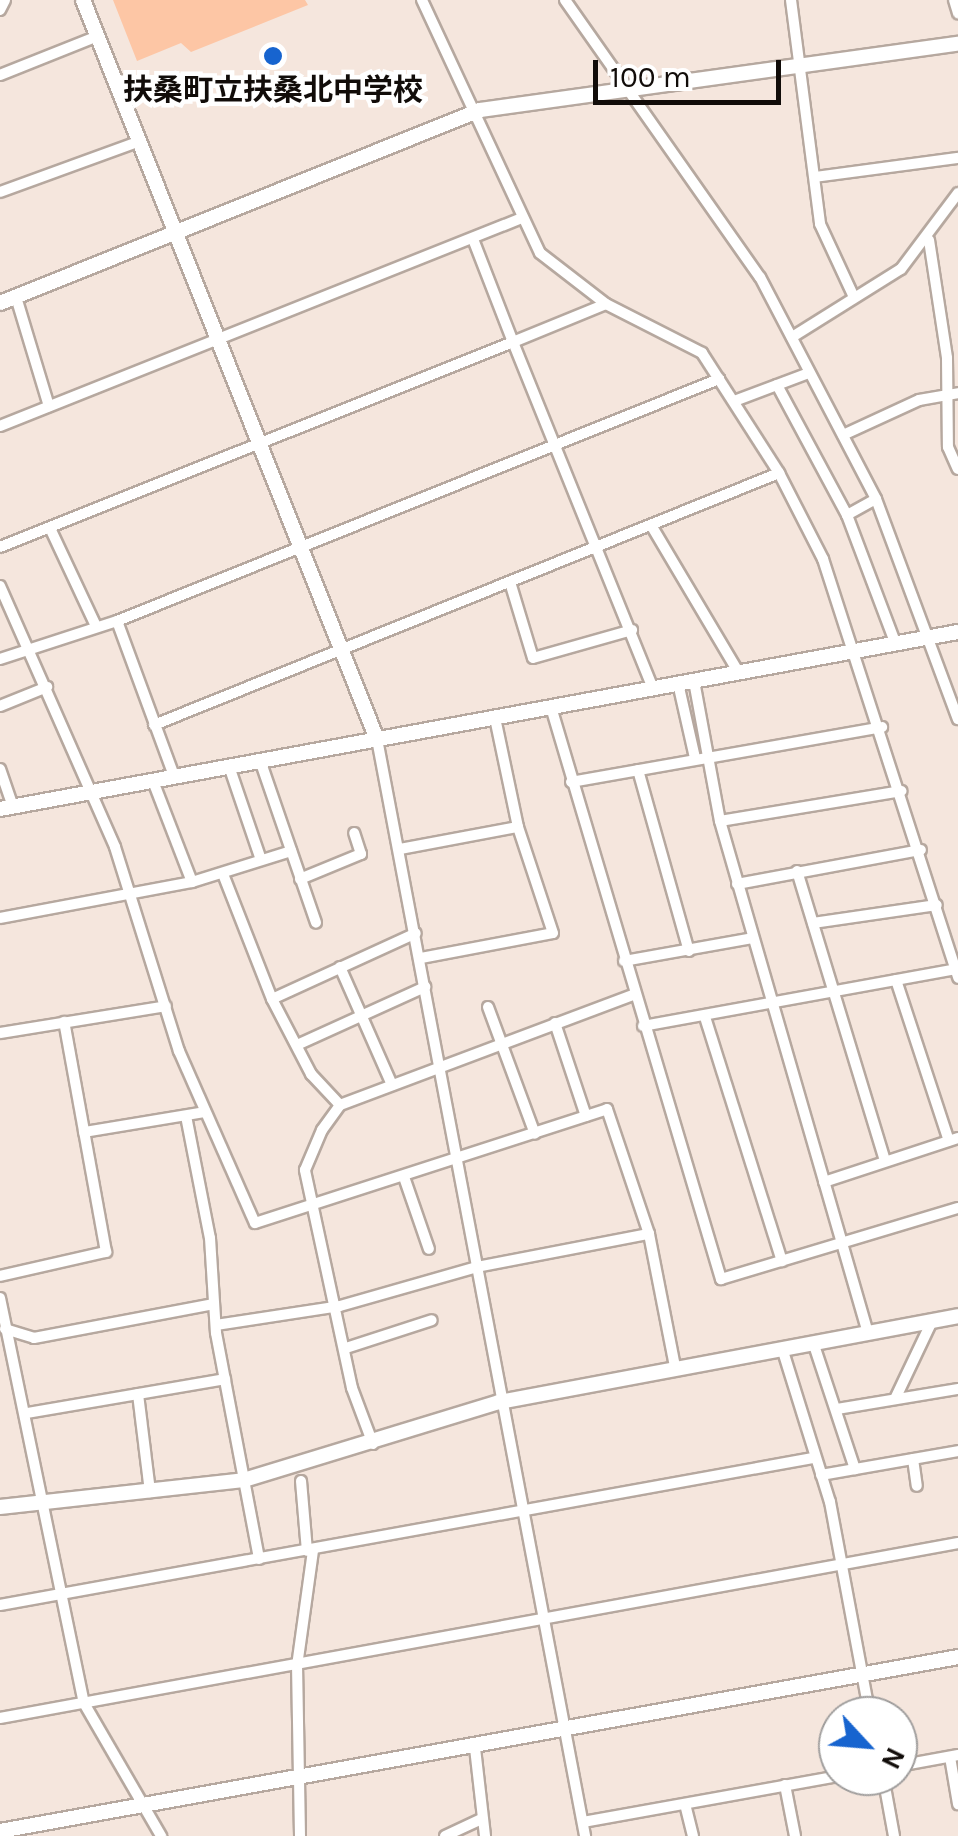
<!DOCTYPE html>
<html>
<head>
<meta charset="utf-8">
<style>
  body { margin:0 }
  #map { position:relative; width:958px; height:1836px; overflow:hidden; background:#f5e6dd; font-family:Karla,"Noto Sans JP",sans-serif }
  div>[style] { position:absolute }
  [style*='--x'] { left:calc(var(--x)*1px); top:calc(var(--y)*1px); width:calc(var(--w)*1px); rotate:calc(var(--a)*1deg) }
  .green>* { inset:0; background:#fdc6a5 }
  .roads { filter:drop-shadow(2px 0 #b6a89f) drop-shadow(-2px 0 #b6a89f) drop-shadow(0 2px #b6a89f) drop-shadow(0 -2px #b6a89f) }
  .street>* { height:10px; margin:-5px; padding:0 5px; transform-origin:5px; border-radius:5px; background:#fff }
  .secondary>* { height:14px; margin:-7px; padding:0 7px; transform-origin:7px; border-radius:7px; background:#fff }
  .dots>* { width:28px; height:28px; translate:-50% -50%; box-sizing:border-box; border:5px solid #fff; border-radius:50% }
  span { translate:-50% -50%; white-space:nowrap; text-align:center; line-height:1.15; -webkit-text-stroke:9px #fff; paint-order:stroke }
  .poi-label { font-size:30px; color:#110c09; font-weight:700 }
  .north { position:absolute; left:818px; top:1696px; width:100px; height:100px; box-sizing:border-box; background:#fff; border:2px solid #a09e9d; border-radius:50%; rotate:116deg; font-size:28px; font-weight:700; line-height:40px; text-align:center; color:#110c09 }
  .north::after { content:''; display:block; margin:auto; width:35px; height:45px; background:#1764cf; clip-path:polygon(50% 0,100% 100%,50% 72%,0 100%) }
  .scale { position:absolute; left:593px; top:60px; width:188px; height:45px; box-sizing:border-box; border:5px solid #110c09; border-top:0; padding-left:12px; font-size:30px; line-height:35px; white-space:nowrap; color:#110c09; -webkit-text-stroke:8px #fff; paint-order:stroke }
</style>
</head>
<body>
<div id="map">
  <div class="green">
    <i style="clip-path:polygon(113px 0,305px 0,308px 5px,191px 52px,181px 43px,137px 61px)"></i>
  </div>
  <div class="roads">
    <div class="street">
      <i style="--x:422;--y:0;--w:279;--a:65"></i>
      <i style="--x:540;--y:253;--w:83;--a:37.7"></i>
      <i style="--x:606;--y:304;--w:108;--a:27"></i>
      <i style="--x:702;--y:353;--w:143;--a:57.3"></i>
      <i style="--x:779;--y:473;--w:97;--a:62.9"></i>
      <i style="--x:823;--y:559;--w:440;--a:72.1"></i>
      <i style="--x:565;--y:0;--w:339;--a:54.9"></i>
      <i style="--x:760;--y:277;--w:250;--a:62.4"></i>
      <i style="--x:876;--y:499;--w:235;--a:69.6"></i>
      <i style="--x:791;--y:0;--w:226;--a:82.6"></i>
      <i style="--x:820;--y:224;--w:78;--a:65.1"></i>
      <i style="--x:954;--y:0;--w:14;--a:73"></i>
      <i style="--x:0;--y:10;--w:11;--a:-63"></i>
      <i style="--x:0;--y:75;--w:105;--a:-21.7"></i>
      <i style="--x:815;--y:177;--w:144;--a:-7.6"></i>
      <i style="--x:0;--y:192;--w:149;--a:-20"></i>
      <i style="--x:473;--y:239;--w:110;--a:68.8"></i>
      <i style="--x:513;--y:342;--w:100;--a:-22.2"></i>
      <i style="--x:929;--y:240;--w:119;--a:81.3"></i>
      <i style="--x:947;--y:358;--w:89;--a:89.4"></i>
      <i style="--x:948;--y:447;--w:24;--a:66"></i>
      <i style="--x:16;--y:297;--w:114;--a:73.2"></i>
      <i style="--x:792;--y:337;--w:128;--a:-32"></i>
      <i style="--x:901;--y:269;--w:95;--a:-53.1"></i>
      <i style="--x:777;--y:385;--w:148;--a:61.7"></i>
      <i style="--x:847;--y:515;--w:136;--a:69.3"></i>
      <i style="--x:737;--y:400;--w:77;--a:-20.6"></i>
      <i style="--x:0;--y:426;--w:562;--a:-21.73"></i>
      <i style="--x:843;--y:435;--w:84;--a:-24.7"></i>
      <i style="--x:919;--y:400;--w:40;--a:-10"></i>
      <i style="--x:847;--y:515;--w:33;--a:-29"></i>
      <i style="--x:651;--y:525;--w:172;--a:59.3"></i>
      <i style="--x:50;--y:528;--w:106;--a:64.9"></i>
      <i style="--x:0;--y:547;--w:552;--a:-21.78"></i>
      <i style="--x:513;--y:342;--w:373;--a:68"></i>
      <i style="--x:510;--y:582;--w:79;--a:73.2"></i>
      <i style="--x:533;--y:658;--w:103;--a:-15.8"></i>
      <i style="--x:0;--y:586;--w:285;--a:66.2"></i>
      <i style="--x:115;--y:847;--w:214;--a:72.6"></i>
      <i style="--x:179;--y:1051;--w:188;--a:66.2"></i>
      <i style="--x:255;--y:1223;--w:370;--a:-17.9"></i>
      <i style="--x:607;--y:1109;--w:132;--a:71.4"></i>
      <i style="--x:649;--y:1234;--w:135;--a:78.9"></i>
      <i style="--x:117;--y:621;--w:165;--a:69.8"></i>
      <i style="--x:0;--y:659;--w:123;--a:-18"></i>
      <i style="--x:117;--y:621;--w:649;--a:-21.9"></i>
      <i style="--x:694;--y:681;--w:142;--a:79.5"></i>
      <i style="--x:720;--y:821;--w:533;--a:73.88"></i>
      <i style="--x:678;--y:683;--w:77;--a:77.2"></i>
      <i style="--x:0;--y:706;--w:51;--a:-22"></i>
      <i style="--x:551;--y:707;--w:597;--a:73.45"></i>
      <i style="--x:721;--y:1279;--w:247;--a:-16.7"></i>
      <i style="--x:154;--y:725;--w:674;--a:-21.96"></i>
      <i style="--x:377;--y:739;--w:1117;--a:79.26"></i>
      <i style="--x:260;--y:760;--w:172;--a:71"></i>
      <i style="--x:229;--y:766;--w:99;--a:71.2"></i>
      <i style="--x:0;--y:769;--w:39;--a:71"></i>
      <i style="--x:638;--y:770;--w:188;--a:74.3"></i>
      <i style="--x:571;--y:782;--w:316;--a:-10"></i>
      <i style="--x:720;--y:821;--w:184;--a:-9.4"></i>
      <i style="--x:400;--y:849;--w:120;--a:-10.6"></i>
      <i style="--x:797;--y:871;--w:302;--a:73.1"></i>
      <i style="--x:223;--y:874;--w:134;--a:68.6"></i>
      <i style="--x:272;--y:999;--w:85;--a:62.5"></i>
      <i style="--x:311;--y:1074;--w:42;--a:46.9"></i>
      <i style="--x:300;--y:879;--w:66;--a:-22.3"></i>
      <i style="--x:361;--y:854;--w:22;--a:-108"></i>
      <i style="--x:192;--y:882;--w:104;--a:-17.4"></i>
      <i style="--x:737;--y:884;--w:187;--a:-10.5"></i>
      <i style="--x:0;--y:918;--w:195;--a:-10.6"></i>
      <i style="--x:192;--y:882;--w:108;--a:-111.1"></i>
      <i style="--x:813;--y:923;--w:125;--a:-8.3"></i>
      <i style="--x:421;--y:958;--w:134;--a:-10.7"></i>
      <i style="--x:553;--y:933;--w:112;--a:-108.3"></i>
      <i style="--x:518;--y:827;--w:111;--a:-101.9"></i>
      <i style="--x:624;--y:961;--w:131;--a:-10.1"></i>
      <i style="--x:340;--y:967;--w:129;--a:66.2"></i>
      <i style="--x:896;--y:980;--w:169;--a:71.8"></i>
      <i style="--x:272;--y:999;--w:158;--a:-24.6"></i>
      <i style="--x:488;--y:1007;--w:135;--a:69.7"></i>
      <i style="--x:705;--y:1017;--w:256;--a:72.5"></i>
      <i style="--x:555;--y:1023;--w:98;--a:71.6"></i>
      <i style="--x:643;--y:1026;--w:320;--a:-10.3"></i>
      <i style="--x:0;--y:1033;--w:168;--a:-9.2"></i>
      <i style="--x:297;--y:1045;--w:141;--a:-24.4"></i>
      <i style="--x:186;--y:1116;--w:124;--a:78.9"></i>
      <i style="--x:210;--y:1238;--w:95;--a:86.4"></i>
      <i style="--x:216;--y:1333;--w:230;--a:79.2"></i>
      <i style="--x:84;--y:1132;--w:123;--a:-9.4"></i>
      <i style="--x:404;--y:1177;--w:76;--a:70.9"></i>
      <i style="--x:824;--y:1182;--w:141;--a:-18.2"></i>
      <i style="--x:0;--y:1276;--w:109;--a:-12.8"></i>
      <i style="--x:106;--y:1252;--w:234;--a:-100.3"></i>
      <i style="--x:0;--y:1298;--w:414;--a:78.3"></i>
      <i style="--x:84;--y:1703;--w:154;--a:59.9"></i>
      <i style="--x:216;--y:1325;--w:125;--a:-8.7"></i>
      <i style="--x:340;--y:1306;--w:142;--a:-15.9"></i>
      <i style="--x:477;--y:1267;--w:175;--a:-10.9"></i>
      <i style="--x:5;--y:1329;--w:30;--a:17"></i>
      <i style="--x:34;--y:1338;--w:183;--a:-10.7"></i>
      <i style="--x:813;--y:1342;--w:134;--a:71.7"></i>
      <i style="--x:346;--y:1348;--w:90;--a:-18"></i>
      <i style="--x:782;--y:1348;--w:161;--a:72.7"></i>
      <i style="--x:830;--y:1502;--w:218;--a:79.4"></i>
      <i style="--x:138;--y:1394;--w:99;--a:83"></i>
      <i style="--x:895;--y:1399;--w:86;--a:-64.6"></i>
      <i style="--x:837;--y:1409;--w:123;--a:-9.4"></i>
      <i style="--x:27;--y:1413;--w:201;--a:-9.7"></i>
      <i style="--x:373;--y:1444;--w:60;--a:-110.6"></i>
      <i style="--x:352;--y:1388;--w:223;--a:-102.2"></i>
      <i style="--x:305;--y:1170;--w:43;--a:-67"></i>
      <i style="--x:322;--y:1130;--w:31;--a:-54"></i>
      <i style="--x:340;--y:1105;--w:312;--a:-20.6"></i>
      <i style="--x:913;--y:1459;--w:27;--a:82"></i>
      <i style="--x:821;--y:1475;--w:139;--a:-9.9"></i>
      <i style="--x:301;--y:1481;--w:70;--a:85.1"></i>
      <i style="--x:0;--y:1605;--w:826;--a:-10.25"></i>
      <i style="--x:0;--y:1718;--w:974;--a:-10.35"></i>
      <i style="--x:475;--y:1748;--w:89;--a:83.5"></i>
      <i style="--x:950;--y:1757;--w:48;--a:80.3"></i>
      <i style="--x:898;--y:1766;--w:61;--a:-10.4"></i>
      <i style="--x:883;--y:1776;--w:61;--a:79.6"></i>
      <i style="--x:785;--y:1785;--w:52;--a:78.9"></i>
      <i style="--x:685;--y:1804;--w:33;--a:76"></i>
      <i style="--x:583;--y:1822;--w:259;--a:-10.2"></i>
      <i style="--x:300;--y:1836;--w:170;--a:-91"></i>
      <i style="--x:297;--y:1666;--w:117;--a:-82.1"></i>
      <i style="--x:445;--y:1836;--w:40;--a:-25"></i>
    </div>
    <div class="secondary">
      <i style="--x:83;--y:0;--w:795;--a:68.31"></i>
      <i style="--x:0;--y:303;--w:517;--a:-21.9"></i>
      <i style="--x:480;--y:110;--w:483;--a:-7.9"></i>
      <i style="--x:0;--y:809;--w:974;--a:-10.47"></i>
      <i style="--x:0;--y:1507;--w:245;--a:-6.3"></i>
      <i style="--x:244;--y:1480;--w:267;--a:-17"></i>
      <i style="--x:499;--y:1402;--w:467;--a:-10.6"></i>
      <i style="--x:0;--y:1831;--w:974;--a:-10.29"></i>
    </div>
  </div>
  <div class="dots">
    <i style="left:273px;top:56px;background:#1764cf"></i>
  </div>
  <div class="poi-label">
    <span style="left:273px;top:90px">扶桑町立扶桑北中学校</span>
  </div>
  <div class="north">N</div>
  <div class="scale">100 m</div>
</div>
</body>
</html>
